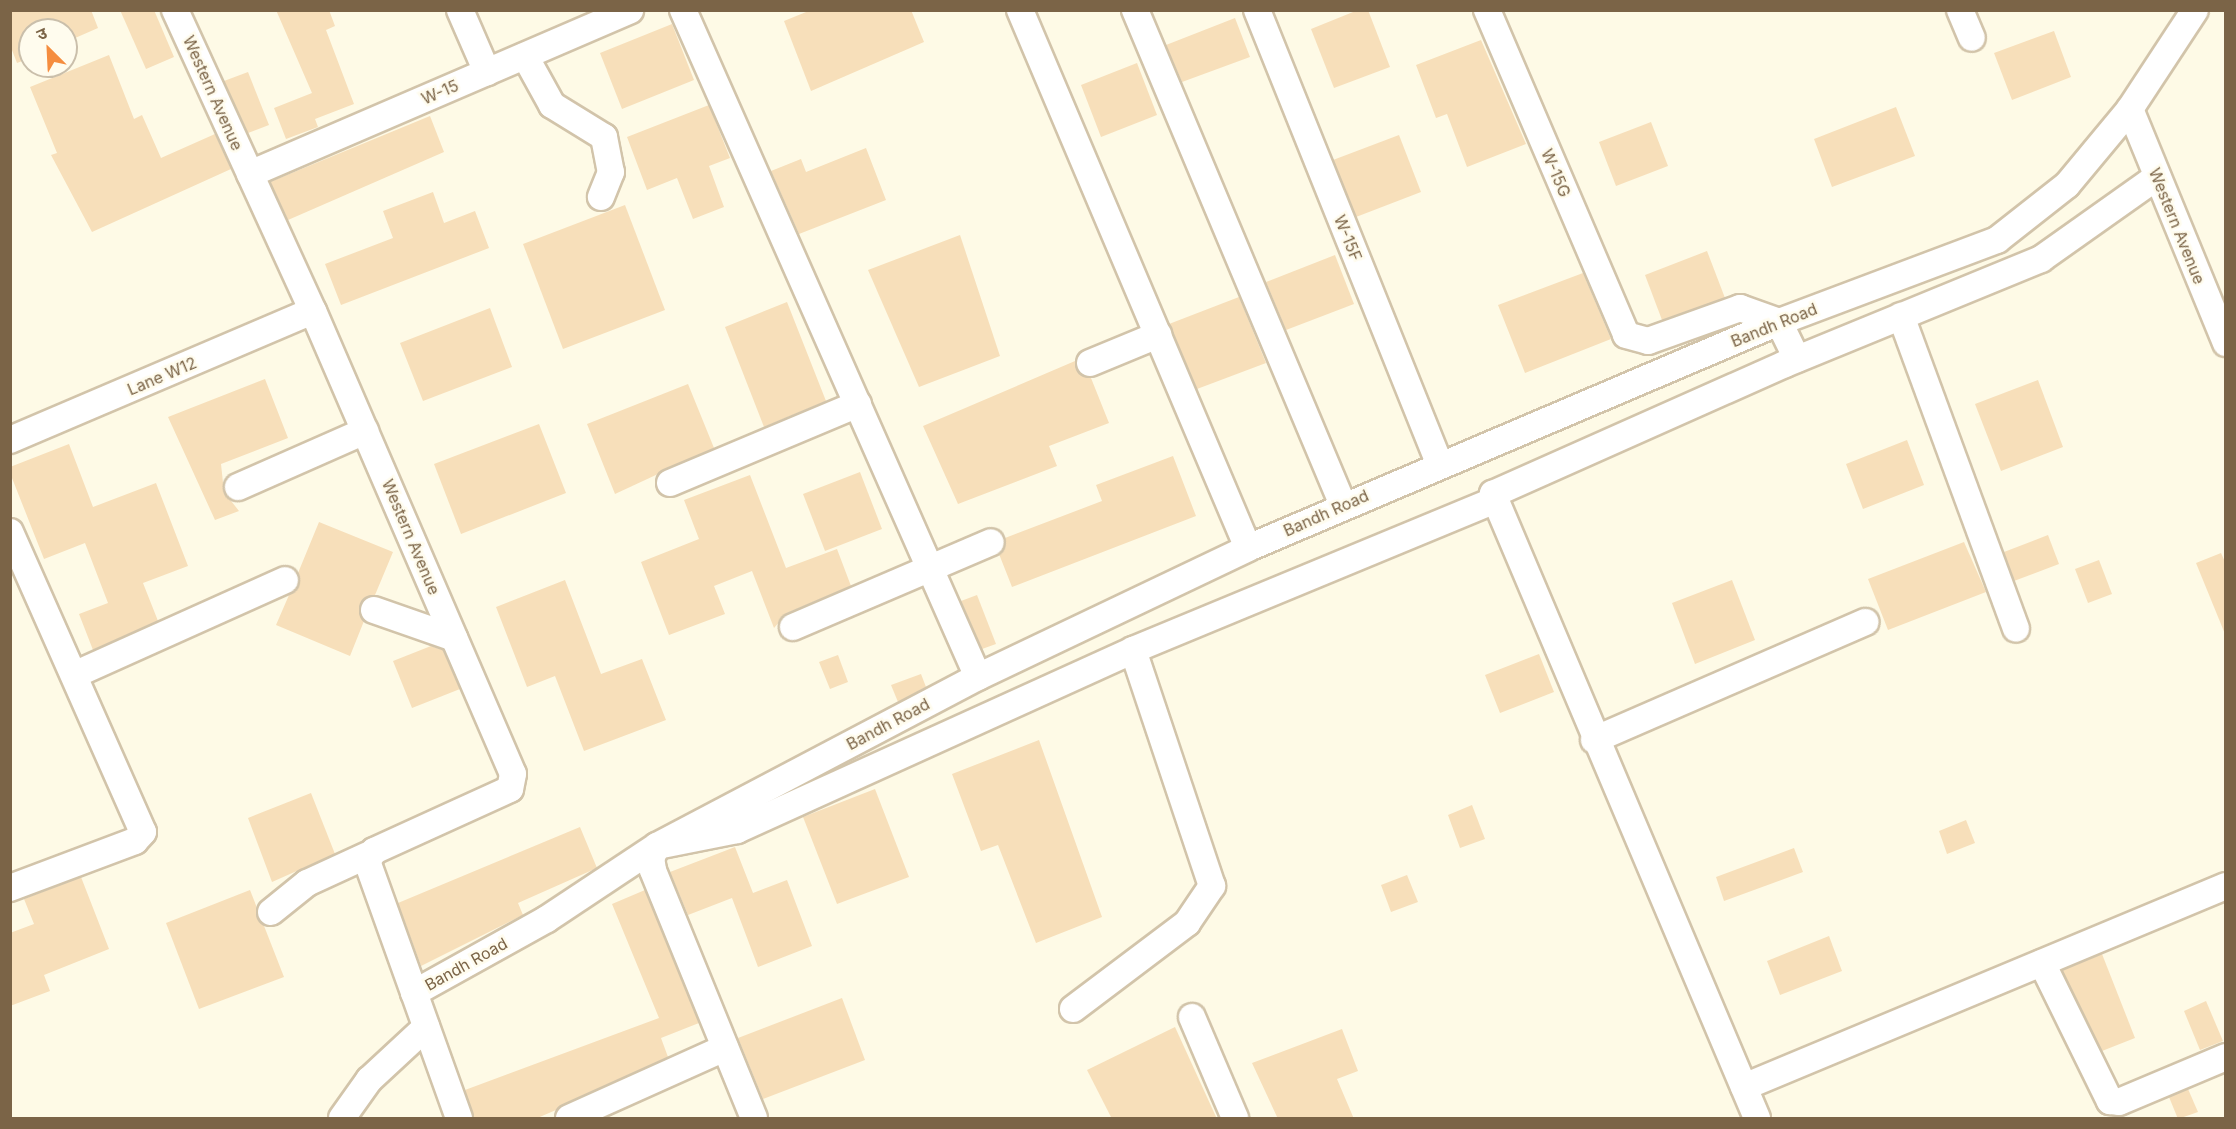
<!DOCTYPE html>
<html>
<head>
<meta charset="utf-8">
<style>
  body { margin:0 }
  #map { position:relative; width:2236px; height:1129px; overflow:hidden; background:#fefae6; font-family:Inter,"Noto Sans Devanagari",sans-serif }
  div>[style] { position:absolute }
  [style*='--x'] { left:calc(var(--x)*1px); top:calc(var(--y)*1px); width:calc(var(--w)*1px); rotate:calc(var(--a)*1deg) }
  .building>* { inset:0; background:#f7dfba }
  .roads { filter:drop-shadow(2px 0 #d2c4aa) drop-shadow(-2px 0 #d2c4aa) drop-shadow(0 2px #d2c4aa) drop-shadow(0 -2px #d2c4aa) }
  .minor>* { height:26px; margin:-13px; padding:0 13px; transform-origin:13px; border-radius:13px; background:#fff }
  span { translate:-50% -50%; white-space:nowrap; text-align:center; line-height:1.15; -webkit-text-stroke:5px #fffcee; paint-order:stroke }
  .street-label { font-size:16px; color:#7b6447 }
  .frame { position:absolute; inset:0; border:12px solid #7b6447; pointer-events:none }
  .north { position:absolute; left:18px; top:18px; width:60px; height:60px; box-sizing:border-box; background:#fffcee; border:2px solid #cabfab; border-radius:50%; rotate:336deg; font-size:16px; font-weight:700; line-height:24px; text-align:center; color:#7b6447 }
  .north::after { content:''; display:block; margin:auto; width:21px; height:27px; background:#f58d3f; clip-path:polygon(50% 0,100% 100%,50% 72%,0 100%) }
</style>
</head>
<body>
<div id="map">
  <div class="building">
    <i style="clip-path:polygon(10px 10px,91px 10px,98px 28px,66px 42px,66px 30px,30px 30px,30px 58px,17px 63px,10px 45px)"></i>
    <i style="clip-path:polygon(120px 10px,154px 10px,174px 57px,146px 69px)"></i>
    <i style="clip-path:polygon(276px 10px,329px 10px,335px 26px,326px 30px,354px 104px,315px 119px,318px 127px,286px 139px,274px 108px,312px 93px)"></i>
    <i style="clip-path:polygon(811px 10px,911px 10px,924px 42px,811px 91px,784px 21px)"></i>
    <i style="clip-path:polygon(1358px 10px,1368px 10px,1390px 67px,1334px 88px,1311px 29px)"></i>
    <i style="clip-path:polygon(1235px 18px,1250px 57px,1182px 82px,1166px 45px)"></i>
    <i style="clip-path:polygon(672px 24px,694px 80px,622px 109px,600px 53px)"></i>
    <i style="clip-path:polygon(2054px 31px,2071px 77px,2012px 100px,1994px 53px)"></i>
    <i style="clip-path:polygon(1481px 40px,1526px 144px,1467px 167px,1447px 114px,1436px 118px,1416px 65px)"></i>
    <i style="clip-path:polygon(109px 55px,134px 119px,142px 115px,161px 158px,215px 134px,231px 169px,92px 232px,51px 155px,57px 153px,30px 87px)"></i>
    <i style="clip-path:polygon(1137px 63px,1157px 115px,1101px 137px,1081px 85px)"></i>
    <i style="clip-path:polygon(248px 72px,269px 125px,248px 133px,224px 81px)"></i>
    <i style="clip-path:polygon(709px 105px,730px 158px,709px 166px,724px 207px,693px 219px,677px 178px,647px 190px,627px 137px)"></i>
    <i style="clip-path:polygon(1896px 107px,1915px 156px,1832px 187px,1814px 139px)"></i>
    <i style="clip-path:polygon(430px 116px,444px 152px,288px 220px,270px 182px)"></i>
    <i style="clip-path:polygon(1651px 122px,1668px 166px,1616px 186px,1599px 142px)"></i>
    <i style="clip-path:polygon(1399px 135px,1421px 192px,1356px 217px,1333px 160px)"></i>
    <i style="clip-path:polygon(866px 148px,886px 200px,799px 234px,771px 171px,801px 159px,806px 172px)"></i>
    <i style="clip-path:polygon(433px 192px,444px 223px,475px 211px,489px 248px,341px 305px,325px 264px,393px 238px,383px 211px)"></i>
    <i style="clip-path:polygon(625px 205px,665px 310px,563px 349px,523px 244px)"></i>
    <i style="clip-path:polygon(960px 235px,1000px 356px,919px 387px,868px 270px)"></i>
    <i style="clip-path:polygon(1707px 251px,1725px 298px,1662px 320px,1645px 275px)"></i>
    <i style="clip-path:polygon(1335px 255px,1354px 304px,1286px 330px,1266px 282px)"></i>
    <i style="clip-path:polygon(1583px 273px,1611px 339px,1525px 373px,1498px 305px)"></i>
    <i style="clip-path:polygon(1239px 297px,1266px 363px,1197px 389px,1169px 324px)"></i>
    <i style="clip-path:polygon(787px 302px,826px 401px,764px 427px,725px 327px)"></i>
    <i style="clip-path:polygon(490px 308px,512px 367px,423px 401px,400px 343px)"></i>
    <i style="clip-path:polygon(1075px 361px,1080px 374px,1091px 378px,1109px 423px,1049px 446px,1057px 466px,958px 504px,923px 426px)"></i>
    <i style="clip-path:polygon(265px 379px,288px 438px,221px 464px,224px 492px,239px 511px,215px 520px,168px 417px)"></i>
    <i style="clip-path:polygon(2038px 380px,2063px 447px,2001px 471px,1975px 404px)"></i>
    <i style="clip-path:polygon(688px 384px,714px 448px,615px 494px,587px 424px)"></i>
    <i style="clip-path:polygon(539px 424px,566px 493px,461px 534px,434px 464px)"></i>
    <i style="clip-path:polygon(1907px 440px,1924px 485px,1863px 509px,1846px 464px)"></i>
    <i style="clip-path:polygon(69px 444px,93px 507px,156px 483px,188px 566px,143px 583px,158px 621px,93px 650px,79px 614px,108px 603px,85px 543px,44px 559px,10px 473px,10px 467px)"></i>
    <i style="clip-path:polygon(1173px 456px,1196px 516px,1012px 587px,999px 554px,1005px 538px,1102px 501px,1096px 485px)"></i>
    <i style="clip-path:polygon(860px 472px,882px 529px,825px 551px,803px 494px)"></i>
    <i style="clip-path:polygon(750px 475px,786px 568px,837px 549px,851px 586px,787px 613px,774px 628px,752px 571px,714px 586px,725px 614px,669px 635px,641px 562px,699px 539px,684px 500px)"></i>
    <i style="clip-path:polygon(319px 522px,393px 552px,375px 595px,360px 605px,364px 621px,350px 656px,276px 625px,289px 595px,297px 588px,298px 573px)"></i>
    <i style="clip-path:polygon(2048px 535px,2059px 564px,2014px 581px,2004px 552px)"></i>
    <i style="clip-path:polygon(1964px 542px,1986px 592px,1888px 630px,1868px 579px)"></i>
    <i style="clip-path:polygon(2221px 553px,2226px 564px,2225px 634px,2196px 563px)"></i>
    <i style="clip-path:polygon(2099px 560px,2112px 594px,2088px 603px,2075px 569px)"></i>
    <i style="clip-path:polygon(565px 580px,601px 674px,642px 659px,666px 720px,584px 751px,555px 676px,527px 687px,496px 607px)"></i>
    <i style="clip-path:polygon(1732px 580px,1755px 640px,1695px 664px,1672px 603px)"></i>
    <i style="clip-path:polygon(977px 595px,996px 644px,982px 649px,961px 601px)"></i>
    <i style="clip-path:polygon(431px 646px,443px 650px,460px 689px,412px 708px,393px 661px)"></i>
    <i style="clip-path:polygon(1539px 654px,1554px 692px,1500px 713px,1485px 675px)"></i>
    <i style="clip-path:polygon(838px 655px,848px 682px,830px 689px,819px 662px)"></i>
    <i style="clip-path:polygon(921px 674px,926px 687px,898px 702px,891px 685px)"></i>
    <i style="clip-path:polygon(1039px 740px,1102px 917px,1036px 943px,998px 845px,981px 851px,952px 774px)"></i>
    <i style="clip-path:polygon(875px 789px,909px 877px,837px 904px,803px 817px)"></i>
    <i style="clip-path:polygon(311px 793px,335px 854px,272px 882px,248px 818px)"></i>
    <i style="clip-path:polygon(1472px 805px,1485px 839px,1460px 848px,1448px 815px)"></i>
    <i style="clip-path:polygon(1966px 820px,1975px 843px,1947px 854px,1939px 831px)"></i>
    <i style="clip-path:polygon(580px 827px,597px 868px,518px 903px,523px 915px,421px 966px,398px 903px)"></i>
    <i style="clip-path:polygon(735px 847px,753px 893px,787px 880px,812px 946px,758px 967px,732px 898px,688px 915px,670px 872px)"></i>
    <i style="clip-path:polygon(1794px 848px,1803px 872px,1724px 901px,1716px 877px)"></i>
    <i style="clip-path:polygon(1407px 875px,1418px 902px,1391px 912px,1381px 885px)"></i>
    <i style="clip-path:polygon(81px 877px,109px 949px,44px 975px,50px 991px,10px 1006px,10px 933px,34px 924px,24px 899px)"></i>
    <i style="clip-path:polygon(250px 890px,284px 977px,199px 1009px,166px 923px)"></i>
    <i style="clip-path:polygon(645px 890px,699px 1023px,661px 1038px,668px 1057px,556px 1110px,535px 1119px,474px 1119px,465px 1090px,659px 1018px,612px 904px)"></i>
    <i style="clip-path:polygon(1829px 936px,1842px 971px,1780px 995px,1767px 961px)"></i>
    <i style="clip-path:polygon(2102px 954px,2135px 1038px,2102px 1051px,2062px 970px)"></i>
    <i style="clip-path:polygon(842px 998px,865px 1060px,763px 1099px,738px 1038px)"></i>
    <i style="clip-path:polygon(2206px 1001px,2223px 1041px,2200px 1050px,2184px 1011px)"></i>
    <i style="clip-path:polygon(1175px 1027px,1217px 1119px,1112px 1119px,1087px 1070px)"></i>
    <i style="clip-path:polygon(1342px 1029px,1358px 1071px,1337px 1079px,1354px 1119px,1278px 1119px,1252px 1063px)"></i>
    <i style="clip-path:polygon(2188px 1089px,2198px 1112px,2178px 1119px,2169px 1097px)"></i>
  </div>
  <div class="roads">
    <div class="minor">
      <i style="--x:175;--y:10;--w:331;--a:65.4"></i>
      <i style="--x:313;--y:311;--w:504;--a:66.64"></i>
      <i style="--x:513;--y:774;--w:15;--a:101"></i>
      <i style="--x:510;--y:789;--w:149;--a:155.5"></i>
      <i style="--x:374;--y:851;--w:12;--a:125"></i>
      <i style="--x:367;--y:861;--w:273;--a:70.3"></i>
      <i style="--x:460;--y:10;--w:68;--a:66.5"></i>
      <i style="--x:683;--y:10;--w:729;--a:66.14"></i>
      <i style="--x:1020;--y:10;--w:584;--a:67.03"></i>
      <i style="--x:1135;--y:10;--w:537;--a:67.21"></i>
      <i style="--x:1257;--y:10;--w:491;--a:68.1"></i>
      <i style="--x:1487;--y:10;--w:353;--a:66.8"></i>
      <i style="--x:1626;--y:335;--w:23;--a:15"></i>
      <i style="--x:1648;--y:341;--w:98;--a:-19.7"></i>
      <i style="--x:1740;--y:308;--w:41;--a:19.7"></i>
      <i style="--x:1779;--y:322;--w:41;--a:64.1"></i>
      <i style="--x:1960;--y:10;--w:30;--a:67"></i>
      <i style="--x:525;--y:56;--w:56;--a:61.1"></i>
      <i style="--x:552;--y:105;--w:61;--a:31.6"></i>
      <i style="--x:604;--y:137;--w:36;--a:79"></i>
      <i style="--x:611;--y:172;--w:27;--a:112"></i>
      <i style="--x:2130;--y:109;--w:253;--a:67.7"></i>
      <i style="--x:250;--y:174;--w:414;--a:-23.3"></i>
      <i style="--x:1901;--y:316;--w:333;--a:69.8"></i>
      <i style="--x:1090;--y:363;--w:74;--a:-22.4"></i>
      <i style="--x:10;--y:440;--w:329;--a:-23.1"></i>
      <i style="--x:670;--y:483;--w:204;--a:-22.8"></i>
      <i style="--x:238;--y:487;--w:139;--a:-23.8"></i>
      <i style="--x:10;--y:532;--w:328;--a:66.1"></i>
      <i style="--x:143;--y:832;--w:12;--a:132"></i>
      <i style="--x:135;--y:841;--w:134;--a:159.4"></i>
      <i style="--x:374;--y:610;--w:85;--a:19.3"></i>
      <i style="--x:793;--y:627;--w:215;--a:-23.2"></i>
      <i style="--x:76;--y:674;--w:229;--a:-24.2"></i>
      <i style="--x:1594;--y:740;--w:296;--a:-23.5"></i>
      <i style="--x:271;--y:912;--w:46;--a:-38.9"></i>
      <i style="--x:307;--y:883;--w:67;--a:-24.7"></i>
      <i style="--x:2042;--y:963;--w:154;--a:63.8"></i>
      <i style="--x:2110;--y:1101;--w:9;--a:6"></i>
      <i style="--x:2119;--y:1102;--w:116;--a:-22.8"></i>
      <i style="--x:414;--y:993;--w:152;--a:-29.1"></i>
      <i style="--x:547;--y:919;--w:132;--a:-33.6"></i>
      <i style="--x:657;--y:846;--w:363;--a:-27.8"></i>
      <i style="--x:978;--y:677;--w:299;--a:-25.5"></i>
      <i style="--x:1248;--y:548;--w:577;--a:-23.06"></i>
      <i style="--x:1779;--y:322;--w:233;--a:-20.6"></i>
      <i style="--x:1997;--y:240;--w:89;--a:-38.2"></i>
      <i style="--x:2067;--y:185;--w:99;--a:-50.3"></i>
      <i style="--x:2130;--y:109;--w:118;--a:-56.7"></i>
      <i style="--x:1073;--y:1009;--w:143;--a:-37"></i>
      <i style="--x:1187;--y:923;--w:45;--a:-56"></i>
      <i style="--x:1212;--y:886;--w:249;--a:-108.5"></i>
      <i style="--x:1192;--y:1017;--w:110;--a:66.9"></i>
      <i style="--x:1744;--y:1087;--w:522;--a:-22.64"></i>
      <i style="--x:342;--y:1118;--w:47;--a:-54.6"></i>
      <i style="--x:369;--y:1080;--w:78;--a:-42.9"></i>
      <i style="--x:569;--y:1118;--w:171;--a:-24.2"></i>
      <i style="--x:754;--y:1118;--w:268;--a:-112.2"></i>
      <i style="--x:653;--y:870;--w:12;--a:-99"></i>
      <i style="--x:651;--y:858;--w:13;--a:-63"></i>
      <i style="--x:657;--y:846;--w:82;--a:-11.3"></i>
      <i style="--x:737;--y:830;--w:435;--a:-24.4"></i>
      <i style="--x:1133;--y:650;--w:389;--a:-22.5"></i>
      <i style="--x:1757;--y:1118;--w:678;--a:-112.93"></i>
      <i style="--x:1493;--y:494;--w:320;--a:-24"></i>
      <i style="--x:1785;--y:364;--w:277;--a:-22.3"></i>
      <i style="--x:2041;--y:259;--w:142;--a:-35.3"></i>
    </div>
  </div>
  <div class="street-label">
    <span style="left:440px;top:92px;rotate:-23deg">W-15</span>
    <span style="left:213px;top:93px;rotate:66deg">Western Avenue</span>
    <span style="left:1556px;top:173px;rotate:67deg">W-15G</span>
    <span style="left:2177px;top:226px;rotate:68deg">Western Avenue</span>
    <span style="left:1348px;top:238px;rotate:68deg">W-15F</span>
    <span style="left:1774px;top:325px;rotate:-22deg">Bandh Road</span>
    <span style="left:162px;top:376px;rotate:-23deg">Lane W12</span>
    <span style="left:1326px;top:513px;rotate:-24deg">Bandh Road</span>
    <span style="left:411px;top:537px;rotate:67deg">Western Avenue</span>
    <span style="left:888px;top:724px;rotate:-28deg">Bandh Road</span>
    <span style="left:466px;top:964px;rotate:-29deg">Bandh Road</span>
  </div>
  <div class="frame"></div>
  <div class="north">उ</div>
</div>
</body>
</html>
